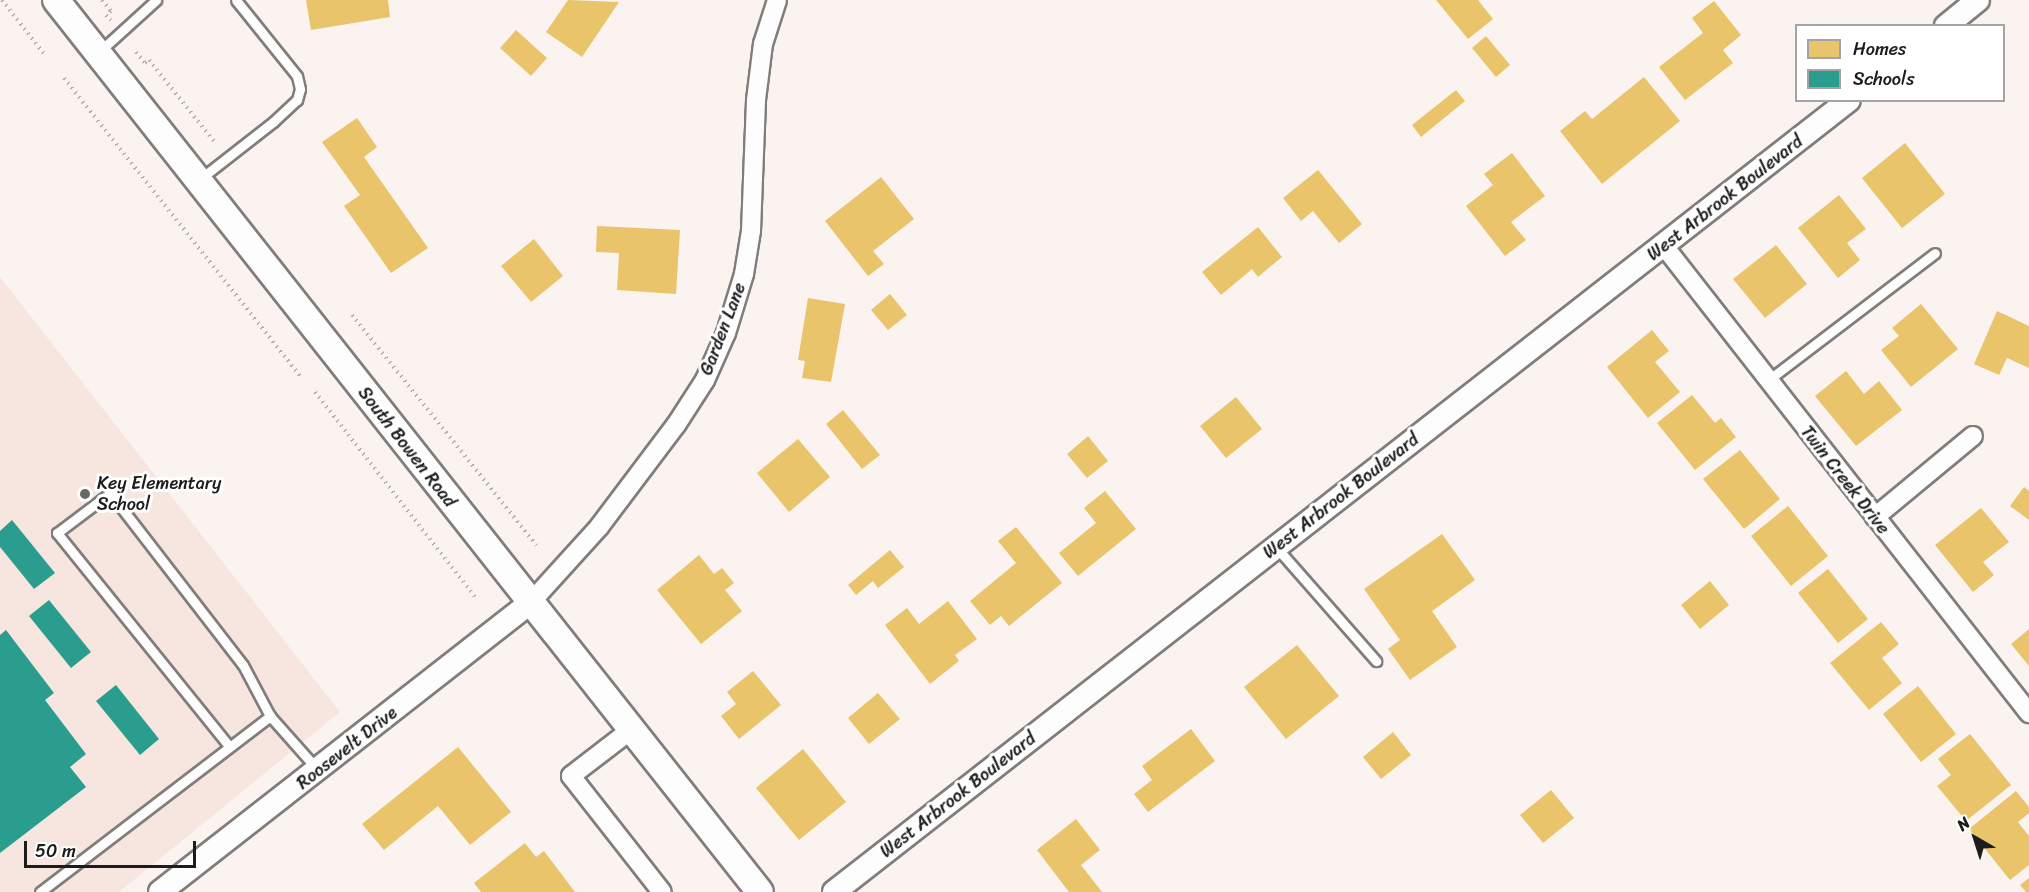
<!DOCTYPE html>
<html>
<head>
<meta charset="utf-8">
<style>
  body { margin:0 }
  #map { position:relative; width:2029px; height:892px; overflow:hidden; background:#faf3f0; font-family:Sriracha,sans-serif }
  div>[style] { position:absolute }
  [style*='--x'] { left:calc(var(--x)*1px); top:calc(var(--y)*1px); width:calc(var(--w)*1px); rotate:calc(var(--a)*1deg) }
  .built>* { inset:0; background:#f7e6df }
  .homes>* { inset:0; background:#e9c46a }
  .schools>* { inset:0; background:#2a9d8f }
  .path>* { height:4px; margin-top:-2px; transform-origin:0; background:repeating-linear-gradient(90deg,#b1b0af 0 1.5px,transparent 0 6px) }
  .roads { filter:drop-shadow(2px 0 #807d7b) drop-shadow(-2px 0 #807d7b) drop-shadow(0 2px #807d7b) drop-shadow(0 -2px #807d7b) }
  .service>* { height:9px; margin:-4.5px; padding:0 4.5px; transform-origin:4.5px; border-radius:4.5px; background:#fefdfd }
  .minor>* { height:18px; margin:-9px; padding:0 9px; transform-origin:9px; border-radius:9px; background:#fefdfd }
  .tertiary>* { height:22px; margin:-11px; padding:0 11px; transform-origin:11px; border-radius:11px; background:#fefdfd }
  .secondary>* { height:26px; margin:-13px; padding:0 13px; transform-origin:13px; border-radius:13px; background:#fefdfd }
  .dots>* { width:16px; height:16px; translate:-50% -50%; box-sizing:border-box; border:3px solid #fff; border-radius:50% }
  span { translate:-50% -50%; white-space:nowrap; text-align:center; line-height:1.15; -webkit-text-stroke:6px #fff; paint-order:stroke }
  .street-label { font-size:18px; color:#1c1c1c }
  .poi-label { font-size:18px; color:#1c1c1c }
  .left { translate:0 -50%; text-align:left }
  .legend { position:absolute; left:1795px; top:24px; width:210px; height:78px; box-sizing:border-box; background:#fff; border:2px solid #a4a4a4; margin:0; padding:8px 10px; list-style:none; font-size:18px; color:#1c1c1c }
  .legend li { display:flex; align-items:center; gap:12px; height:30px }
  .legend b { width:30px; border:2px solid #a4a4a4 }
  .north { position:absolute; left:1945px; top:808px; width:60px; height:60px; -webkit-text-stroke:4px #fff; paint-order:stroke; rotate:321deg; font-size:16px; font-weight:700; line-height:24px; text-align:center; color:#1c1c1c }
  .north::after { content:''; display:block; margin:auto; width:21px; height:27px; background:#1c1c1c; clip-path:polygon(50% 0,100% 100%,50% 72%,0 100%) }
  .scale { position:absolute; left:24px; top:841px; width:172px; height:27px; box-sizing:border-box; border:3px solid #1c1c1c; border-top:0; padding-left:8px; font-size:18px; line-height:21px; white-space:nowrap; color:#1c1c1c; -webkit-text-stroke:4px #fff; paint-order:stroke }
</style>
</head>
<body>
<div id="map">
  <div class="built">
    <i style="clip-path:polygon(0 277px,340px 712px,119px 892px,0 892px)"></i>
  </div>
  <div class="homes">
    <i style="clip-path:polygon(306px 0,388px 0,390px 17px,311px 30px)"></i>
    <i style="clip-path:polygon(568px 0,619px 2px,582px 57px,546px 32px)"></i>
    <i style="clip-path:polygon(1436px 0,1478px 0,1493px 19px,1468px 39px)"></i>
    <i style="clip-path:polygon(1714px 1px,1741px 35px,1723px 50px,1733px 63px,1685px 100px,1659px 67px,1703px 33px,1692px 18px)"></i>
    <i style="clip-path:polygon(516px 30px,547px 58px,531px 76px,500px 48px)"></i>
    <i style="clip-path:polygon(1486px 36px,1510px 65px,1496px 77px,1472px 48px)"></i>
    <i style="clip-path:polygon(1644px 77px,1680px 121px,1602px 184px,1560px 131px,1585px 111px,1592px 119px)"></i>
    <i style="clip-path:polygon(1456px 90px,1465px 101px,1421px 137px,1412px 125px)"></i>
    <i style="clip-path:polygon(357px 118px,377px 147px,364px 157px,428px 248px,391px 273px,344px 206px,360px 195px,322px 142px)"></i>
    <i style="clip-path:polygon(1905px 143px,1945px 194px,1902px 228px,1862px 178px)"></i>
    <i style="clip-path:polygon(1512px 153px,1545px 196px,1511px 222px,1526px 240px,1505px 256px,1466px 206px,1493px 185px,1484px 174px)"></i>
    <i style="clip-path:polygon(1318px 170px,1362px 224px,1339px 243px,1313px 211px,1301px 221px,1283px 198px)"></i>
    <i style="clip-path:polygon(881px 177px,914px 219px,873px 251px,884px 264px,868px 276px,825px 221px)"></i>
    <i style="clip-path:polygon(1839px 195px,1866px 229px,1847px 243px,1860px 260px,1838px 278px,1798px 228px)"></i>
    <i style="clip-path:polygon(597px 226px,680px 230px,676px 294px,617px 290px,619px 253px,596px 252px)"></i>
    <i style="clip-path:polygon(1258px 227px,1282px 257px,1258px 277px,1252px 269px,1221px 295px,1202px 272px)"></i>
    <i style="clip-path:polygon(534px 239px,563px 276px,531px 302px,501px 266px)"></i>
    <i style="clip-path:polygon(1776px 245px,1807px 284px,1765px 318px,1733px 279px)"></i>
    <i style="clip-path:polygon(890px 294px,907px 315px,888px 330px,871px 310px)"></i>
    <i style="clip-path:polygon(808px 298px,845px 304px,831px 382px,802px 378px,805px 361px,798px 360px)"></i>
    <i style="clip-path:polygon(1921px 304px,1958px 349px,1911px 387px,1881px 350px,1899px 336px,1892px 328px)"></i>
    <i style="clip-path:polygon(1997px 311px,2029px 326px,2029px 368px,2007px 358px,1999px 375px,1974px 364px)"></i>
    <i style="clip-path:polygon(1652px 330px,1669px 351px,1655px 362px,1680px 392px,1648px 418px,1607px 367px)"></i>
    <i style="clip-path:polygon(1846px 371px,1864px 394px,1879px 381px,1902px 410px,1856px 446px,1815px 396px)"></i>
    <i style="clip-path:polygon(1692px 395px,1715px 423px,1721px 418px,1736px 437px,1695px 470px,1657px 423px)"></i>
    <i style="clip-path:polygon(1236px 397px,1262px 429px,1226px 458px,1200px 426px)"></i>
    <i style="clip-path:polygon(843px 410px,880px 455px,862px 469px,826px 424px)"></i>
    <i style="clip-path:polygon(1088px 436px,1108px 461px,1087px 478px,1067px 454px)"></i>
    <i style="clip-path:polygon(798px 439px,830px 477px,789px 512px,757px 473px)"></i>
    <i style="clip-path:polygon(1740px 450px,1780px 499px,1744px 529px,1703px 479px)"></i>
    <i style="clip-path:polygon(2024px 487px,2029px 491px,2029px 520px,2010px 506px)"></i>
    <i style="clip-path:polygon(1105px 491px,1136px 529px,1078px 576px,1059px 553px,1096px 523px,1084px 508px)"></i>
    <i style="clip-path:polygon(1788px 506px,1828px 556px,1791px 586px,1751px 536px)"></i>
    <i style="clip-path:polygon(1981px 508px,2009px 542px,1983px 562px,1994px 575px,1973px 592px,1935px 545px)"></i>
    <i style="clip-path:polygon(1016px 527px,1062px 583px,1009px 626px,1001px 616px,990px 625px,970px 601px,1016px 563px,998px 541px)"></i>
    <i style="clip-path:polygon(1442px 534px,1475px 580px,1432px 611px,1457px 647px,1410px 680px,1388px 649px,1400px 640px,1364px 589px)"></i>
    <i style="clip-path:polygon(890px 550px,904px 567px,878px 588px,873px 581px,856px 595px,848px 585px)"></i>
    <i style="clip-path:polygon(699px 555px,714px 574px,722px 568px,734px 583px,725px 590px,742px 611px,701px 644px,657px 590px)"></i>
    <i style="clip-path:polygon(1828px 569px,1868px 619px,1838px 643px,1798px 593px)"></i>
    <i style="clip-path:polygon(1710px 581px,1729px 605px,1700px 629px,1681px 605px)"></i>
    <i style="clip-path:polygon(948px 601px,977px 639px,955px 655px,959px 661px,930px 684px,885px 625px,907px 608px,919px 624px)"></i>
    <i style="clip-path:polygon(1881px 622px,1899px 644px,1882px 658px,1902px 683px,1869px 710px,1830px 663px)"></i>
    <i style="clip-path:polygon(2029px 629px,2029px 666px,2011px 644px)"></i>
    <i style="clip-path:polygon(1297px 645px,1339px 696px,1286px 739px,1244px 687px)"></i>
    <i style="clip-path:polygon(753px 671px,781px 705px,739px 739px,721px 716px,736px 704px,727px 692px)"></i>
    <i style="clip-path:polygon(1918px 686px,1956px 734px,1921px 762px,1883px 714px)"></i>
    <i style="clip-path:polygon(878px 693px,900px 719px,869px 744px,848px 718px)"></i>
    <i style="clip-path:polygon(1191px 729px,1215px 761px,1148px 812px,1134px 794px,1152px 780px,1142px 766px)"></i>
    <i style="clip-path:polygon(1393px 732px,1411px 755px,1381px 779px,1363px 757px)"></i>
    <i style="clip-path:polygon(1970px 734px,2011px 785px,1966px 821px,1937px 786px,1951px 775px,1938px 759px)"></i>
    <i style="clip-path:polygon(458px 747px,511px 812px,470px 845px,438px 806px,384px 850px,362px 824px)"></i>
    <i style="clip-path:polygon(803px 749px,846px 802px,799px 840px,756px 788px)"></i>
    <i style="clip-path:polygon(1551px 790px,1574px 818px,1543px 843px,1520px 815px)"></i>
    <i style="clip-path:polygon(2016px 791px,2029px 807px,2029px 813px,2018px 822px,2029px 836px,2029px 865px,2010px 880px,1969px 829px)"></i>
    <i style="clip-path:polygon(1076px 819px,1100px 850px,1081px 865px,1102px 892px,1069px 892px,1037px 850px)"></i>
    <i style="clip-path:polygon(525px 843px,536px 857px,544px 851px,575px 892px,481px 892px,474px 883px)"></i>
    <i style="clip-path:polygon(2029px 878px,2029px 892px,2026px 892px,2020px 885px)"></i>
  </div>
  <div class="schools">
    <i style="clip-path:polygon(12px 520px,55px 573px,34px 589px,0 547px,0 531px)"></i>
    <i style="clip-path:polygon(49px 600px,91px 652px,71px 668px,29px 616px)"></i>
    <i style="clip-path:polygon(6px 630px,54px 693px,45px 700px,86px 754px,70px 767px,86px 787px,0 853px,0 635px)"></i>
    <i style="clip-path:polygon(116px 685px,159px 739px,140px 755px,96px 701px)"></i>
  </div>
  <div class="path">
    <i style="--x:2;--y:0;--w:70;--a:52"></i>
    <i style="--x:102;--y:0;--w:14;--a:51"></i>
    <i style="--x:111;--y:11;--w:6;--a:141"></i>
    <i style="--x:106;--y:15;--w:7;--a:45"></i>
    <i style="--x:136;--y:52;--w:14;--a:51"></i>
    <i style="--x:145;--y:63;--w:5;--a:-37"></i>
    <i style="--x:149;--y:60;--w:104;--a:51.3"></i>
    <i style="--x:64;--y:78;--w:383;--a:51.6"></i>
    <i style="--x:352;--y:315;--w:295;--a:51.3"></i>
    <i style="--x:315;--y:392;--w:260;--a:52"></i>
  </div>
  <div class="roads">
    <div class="service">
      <i style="--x:100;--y:51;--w:76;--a:-42.3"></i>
      <i style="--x:200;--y:179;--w:93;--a:-38"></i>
      <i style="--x:273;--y:122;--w:33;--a:-43"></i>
      <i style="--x:297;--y:100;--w:11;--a:-75"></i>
      <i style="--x:300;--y:89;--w:13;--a:-103"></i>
      <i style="--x:297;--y:76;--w:97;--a:-128.8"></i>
      <i style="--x:1767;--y:381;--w:211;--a:-37.3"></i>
      <i style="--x:1276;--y:547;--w:152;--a:48.7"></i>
      <i style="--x:229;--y:746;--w:274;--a:-128.9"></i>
      <i style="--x:57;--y:533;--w:66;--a:-37"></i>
      <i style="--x:110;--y:493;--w:217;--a:52.3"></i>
      <i style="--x:243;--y:665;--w:58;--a:62.1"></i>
      <i style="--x:40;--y:892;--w:290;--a:-37.4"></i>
      <i style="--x:270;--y:716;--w:71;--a:48.4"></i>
    </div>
    <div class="minor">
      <i style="--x:1664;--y:246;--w:593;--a:51.99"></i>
      <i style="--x:1875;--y:517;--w:127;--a:-39.6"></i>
      <i style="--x:532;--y:601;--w:100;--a:-47.8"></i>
      <i style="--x:599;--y:527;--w:128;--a:-53"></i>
      <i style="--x:676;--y:425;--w:54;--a:-57.2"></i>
      <i style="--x:705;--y:380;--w:51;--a:-65.9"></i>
      <i style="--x:726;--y:333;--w:62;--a:-73"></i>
      <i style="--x:744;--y:274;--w:44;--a:-80.8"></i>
      <i style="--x:751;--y:231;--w:131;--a:-87.8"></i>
      <i style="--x:756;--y:100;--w:56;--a:-82.9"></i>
      <i style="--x:763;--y:44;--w:46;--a:-72.3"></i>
      <i style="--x:632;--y:729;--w:77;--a:142.4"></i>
      <i style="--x:571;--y:776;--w:147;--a:51.9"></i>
    </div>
    <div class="tertiary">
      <i style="--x:1946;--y:26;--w:41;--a:-39.1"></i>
      <i style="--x:160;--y:892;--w:472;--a:-38"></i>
      <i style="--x:834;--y:892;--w:1287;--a:-37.96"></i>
    </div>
    <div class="secondary">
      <i style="--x:56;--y:0;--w:1136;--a:51.72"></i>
    </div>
  </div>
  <div class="dots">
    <i style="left:85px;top:494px;background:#6a6766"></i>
  </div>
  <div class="street-label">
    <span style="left:1725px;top:198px;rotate:-38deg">West Arbrook Boulevard</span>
    <span style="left:723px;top:329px;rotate:-69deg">Garden Lane</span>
    <span style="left:407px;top:447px;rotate:52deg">South Bowen Road</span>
    <span style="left:1845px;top:480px;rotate:52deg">Twin Creek Drive</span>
    <span style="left:1341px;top:496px;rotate:-38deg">West Arbrook Boulevard</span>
    <span style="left:347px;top:748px;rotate:-38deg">Roosevelt Drive</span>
    <span style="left:958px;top:795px;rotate:-38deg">West Arbrook Boulevard</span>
  </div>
  <div class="poi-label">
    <span class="left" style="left:97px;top:494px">Key Elementary<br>School</span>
  </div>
  <ul class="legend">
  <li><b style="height:16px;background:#e9c46a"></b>Homes</li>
  <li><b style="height:16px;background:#2a9d8f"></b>Schools</li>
  </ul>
  <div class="north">N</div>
  <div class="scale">50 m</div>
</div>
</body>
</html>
